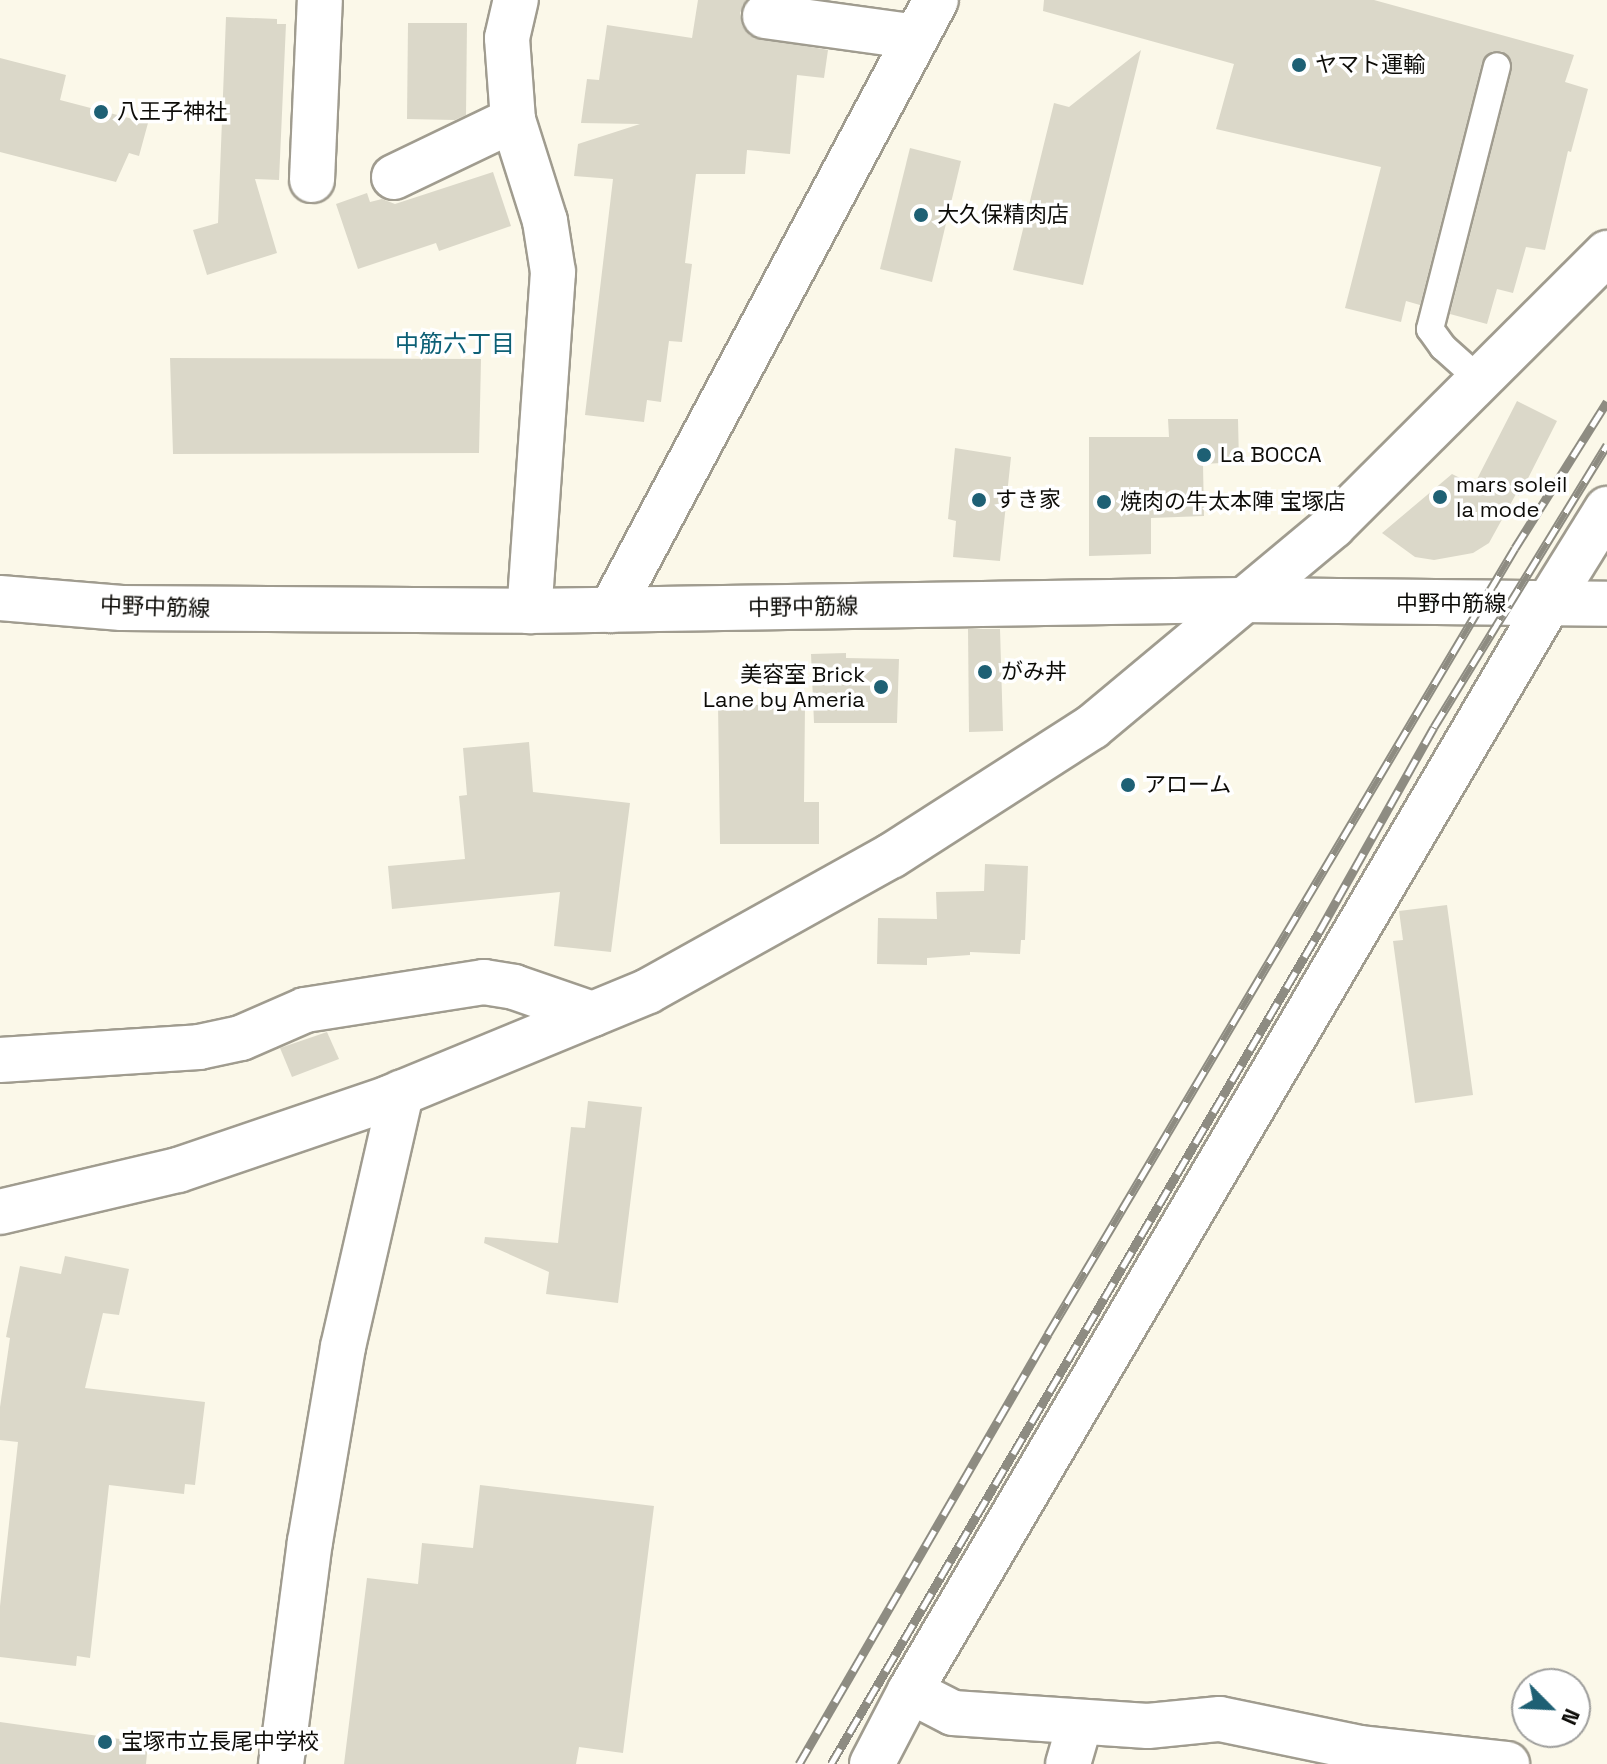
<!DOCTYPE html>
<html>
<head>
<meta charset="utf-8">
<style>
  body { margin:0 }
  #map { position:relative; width:1607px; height:1764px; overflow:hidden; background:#fbf8e9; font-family:"Space Grotesk","Noto Sans JP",sans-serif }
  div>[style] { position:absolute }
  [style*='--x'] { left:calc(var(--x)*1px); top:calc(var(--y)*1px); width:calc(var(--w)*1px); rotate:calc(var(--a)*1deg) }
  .building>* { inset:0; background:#dbd8c9 }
  .roads { filter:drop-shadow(2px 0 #a09c8f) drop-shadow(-2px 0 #a09c8f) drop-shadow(0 2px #a09c8f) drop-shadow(0 -2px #a09c8f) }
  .service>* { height:26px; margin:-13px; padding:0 13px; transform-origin:13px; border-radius:13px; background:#fff }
  .minor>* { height:44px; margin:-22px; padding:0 22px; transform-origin:22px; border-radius:22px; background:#fff }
  .tertiary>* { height:44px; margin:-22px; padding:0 22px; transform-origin:22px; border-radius:22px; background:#fff }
  .secondary>* { height:44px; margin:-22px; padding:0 22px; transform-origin:22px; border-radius:22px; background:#fff }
  .rail>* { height:9px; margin-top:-4.5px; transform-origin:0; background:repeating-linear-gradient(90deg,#fff 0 18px,#8e8c82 0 36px); box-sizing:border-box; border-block:2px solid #8e8c82 }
  .dots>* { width:22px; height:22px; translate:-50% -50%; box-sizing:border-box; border:4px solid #fff; border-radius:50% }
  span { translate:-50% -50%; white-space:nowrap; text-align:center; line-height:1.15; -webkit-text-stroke:7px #fff; paint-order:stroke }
  .poi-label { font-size:22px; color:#0d0c08 }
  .left { translate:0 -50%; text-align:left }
  .right { translate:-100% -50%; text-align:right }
  .street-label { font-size:22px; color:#0d0c08 }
  .neighbourhood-label { font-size:24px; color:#0d6076 }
  .north { position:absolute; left:1511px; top:1668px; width:80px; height:80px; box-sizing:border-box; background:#fff; border:2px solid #9e9e9c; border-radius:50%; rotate:114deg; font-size:22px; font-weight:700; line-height:32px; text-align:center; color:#0d0c08 }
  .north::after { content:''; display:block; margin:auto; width:28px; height:36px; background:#1e6074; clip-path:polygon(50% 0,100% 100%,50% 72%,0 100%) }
</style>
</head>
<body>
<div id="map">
  <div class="building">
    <i style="clip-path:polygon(698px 0,746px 0,740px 13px,742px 26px,750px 36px,828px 50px,824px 78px,797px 75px,790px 154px,747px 150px,745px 174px,696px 174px,685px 263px,692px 264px,682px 342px,669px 341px,661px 402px,647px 400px,644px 422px,585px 415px,613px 179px,574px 176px,578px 144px,640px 124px,581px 123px,587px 79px,599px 80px,607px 25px,692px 38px)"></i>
    <i style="clip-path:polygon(1044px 0,1374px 0,1574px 55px,1565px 82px,1588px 89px,1571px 152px,1568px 151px,1545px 250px,1526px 247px,1513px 293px,1497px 289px,1487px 324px,1450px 314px,1512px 70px,1512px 61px,1502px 51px,1492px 51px,1482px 62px,1420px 305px,1406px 301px,1401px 322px,1345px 308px,1381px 167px,1216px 129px,1234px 64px,1043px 11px)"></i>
    <i style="clip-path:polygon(226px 17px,277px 19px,277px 24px,286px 24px,279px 180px,255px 179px,277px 253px,207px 275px,193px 230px,218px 223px)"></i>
    <i style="clip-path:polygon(408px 23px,467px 23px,466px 115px,455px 120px,407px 119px)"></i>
    <i style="clip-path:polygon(1141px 50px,1083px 285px,1013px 270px,1054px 103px,1069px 107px)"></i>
    <i style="clip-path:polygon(0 58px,66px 75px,60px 100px,148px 123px,139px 156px,129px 153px,116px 182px,0 152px)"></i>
    <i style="clip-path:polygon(910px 148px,961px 161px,932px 282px,880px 269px)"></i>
    <i style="clip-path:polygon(493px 172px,511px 226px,439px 251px,436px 243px,358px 269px,336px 204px,367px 193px,370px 202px,382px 199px,395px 204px)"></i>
    <i style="clip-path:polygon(170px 358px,481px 359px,479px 453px,173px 454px)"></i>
    <i style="clip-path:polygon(1517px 401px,1557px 421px,1519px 496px,1516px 494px,1489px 543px,1473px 553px,1434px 560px,1415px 557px,1382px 533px,1452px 474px,1474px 485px)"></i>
    <i style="clip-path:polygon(1168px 419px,1238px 419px,1239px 462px,1203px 464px,1204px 516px,1151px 518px,1151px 554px,1089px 556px,1089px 437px,1169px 437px)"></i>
    <i style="clip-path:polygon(955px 448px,1011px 457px,1000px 561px,953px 557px,956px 521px,948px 519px)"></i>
    <i style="clip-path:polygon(968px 629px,1000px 629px,1003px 731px,969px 732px)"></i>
    <i style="clip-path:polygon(846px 653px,846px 658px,899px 659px,897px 723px,814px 723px,811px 654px)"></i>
    <i style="clip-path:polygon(718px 704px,805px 706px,804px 802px,819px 802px,819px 844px,720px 844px)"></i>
    <i style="clip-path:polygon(529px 742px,533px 792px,630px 803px,611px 952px,554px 946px,560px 892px,392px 909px,388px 866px,465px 859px,459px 796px,467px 795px,463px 748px)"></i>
    <i style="clip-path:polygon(985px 864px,1028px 866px,1025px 940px,1021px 940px,1020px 954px,970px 952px,970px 955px,927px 958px,927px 965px,877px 964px,878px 918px,937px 919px,936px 892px,984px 891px)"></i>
    <i style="clip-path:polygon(1447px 905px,1473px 1095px,1415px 1103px,1393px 941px,1403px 940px,1399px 911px)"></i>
    <i style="clip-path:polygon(327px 1032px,339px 1059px,292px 1077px,280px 1048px)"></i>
    <i style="clip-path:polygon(588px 1101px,642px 1107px,618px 1303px,546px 1294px,549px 1272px,484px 1243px,485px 1237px,558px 1243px,571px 1127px,585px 1128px)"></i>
    <i style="clip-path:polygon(65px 1256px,129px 1269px,119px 1315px,103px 1313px,85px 1388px,205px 1402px,195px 1485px,185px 1484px,184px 1494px,109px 1485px,90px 1658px,77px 1656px,76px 1666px,0 1657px,0 1606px,18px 1442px,0 1440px,0 1407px,10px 1338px,6px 1337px,20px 1266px,61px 1274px)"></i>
    <i style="clip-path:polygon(480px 1485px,654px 1506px,623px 1753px,579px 1747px,576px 1764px,344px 1764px,367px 1578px,418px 1584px,422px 1543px,473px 1548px)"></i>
    <i style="clip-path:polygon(0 1722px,148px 1743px,146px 1764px,0 1764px)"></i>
  </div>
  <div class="roads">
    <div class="service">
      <i style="--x:1481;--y:381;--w:51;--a:-138.2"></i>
      <i style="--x:1443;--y:347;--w:22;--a:-126"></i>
      <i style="--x:1430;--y:329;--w:271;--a:-75.7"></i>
    </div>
    <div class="minor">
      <i style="--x:765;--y:16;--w:152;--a:7.9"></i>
      <i style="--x:513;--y:120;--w:82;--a:-94.2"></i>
      <i style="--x:507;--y:38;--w:39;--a:-77"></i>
      <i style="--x:394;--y:177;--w:132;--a:-25.6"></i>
      <i style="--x:513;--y:120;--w:106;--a:72.4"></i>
      <i style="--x:545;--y:221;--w:52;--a:81.1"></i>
      <i style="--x:553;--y:272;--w:340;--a:94"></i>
      <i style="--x:312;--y:180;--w:180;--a:-87.5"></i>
      <i style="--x:0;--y:1060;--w:199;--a:-3.7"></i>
      <i style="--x:199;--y:1047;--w:43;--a:-12.1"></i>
      <i style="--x:241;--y:1038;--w:70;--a:-23.6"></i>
      <i style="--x:305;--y:1010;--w:181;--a:-8.9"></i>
      <i style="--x:484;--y:982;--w:30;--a:9"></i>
      <i style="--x:514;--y:987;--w:83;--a:19.1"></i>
      <i style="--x:910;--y:1691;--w:48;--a:27.1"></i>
      <i style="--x:953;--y:1713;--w:195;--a:3.8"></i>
      <i style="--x:1148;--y:1726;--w:72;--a:-5.6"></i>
      <i style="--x:1220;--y:1719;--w:143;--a:11.7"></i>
      <i style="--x:1360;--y:1748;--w:148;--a:6.2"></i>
      <i style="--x:281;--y:1764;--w:224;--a:-82.6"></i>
      <i style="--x:310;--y:1542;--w:198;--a:-80.4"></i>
      <i style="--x:343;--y:1347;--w:261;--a:-77.1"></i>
      <i style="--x:872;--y:1764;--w:82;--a:-62.5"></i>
      <i style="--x:910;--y:1691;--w:1260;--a:-59.59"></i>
      <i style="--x:1548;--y:604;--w:112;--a:-58.2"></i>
      <i style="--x:1068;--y:1764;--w:43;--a:-73.7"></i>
    </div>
    <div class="tertiary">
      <i style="--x:611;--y:610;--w:691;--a:-61.95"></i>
      <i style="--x:0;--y:1212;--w:183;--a:-13.3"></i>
      <i style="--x:178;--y:1170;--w:223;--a:-18.8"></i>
      <i style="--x:389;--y:1098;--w:280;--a:-22.4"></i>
      <i style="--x:648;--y:991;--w:278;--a:-29.1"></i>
      <i style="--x:891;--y:856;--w:239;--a:-32.7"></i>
      <i style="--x:1092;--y:727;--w:314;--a:-39.8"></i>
      <i style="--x:1333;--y:526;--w:387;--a:-44.9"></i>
    </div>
    <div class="secondary">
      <i style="--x:0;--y:598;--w:122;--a:4.7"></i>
      <i style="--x:122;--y:608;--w:407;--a:0.4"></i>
      <i style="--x:529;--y:611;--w:712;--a:-0.89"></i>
      <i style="--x:1241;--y:600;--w:366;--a:0.6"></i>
    </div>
  </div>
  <div class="rail">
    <i style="--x:799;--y:1764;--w:497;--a:-59.9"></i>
    <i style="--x:1048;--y:1334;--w:914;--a:-59.28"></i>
    <i style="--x:1515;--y:548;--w:173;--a:-57.8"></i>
    <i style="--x:831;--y:1764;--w:965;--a:-59.61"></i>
    <i style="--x:1319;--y:932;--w:235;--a:-60.7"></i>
    <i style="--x:1434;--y:727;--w:331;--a:-58.5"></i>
  </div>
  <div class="dots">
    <i style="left:1299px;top:65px;background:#1e6074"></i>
    <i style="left:101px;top:112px;background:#1e6074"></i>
    <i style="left:921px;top:215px;background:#1e6074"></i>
    <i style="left:1204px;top:455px;background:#1e6074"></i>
    <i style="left:1440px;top:497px;background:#1e6074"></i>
    <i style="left:979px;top:500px;background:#1e6074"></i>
    <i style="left:1104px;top:502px;background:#1e6074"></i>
    <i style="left:985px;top:672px;background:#1e6074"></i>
    <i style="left:881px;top:687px;background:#1e6074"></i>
    <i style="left:1128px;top:785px;background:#1e6074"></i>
    <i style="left:105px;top:1742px;background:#1e6074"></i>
  </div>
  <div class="poi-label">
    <span class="left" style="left:1315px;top:65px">ヤマト運輸</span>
    <span class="left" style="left:117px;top:112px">八王子神社</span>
    <span class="left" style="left:937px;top:215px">大久保精肉店</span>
    <span class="left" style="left:1220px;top:455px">La BOCCA</span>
    <span class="left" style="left:1456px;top:497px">mars soleil<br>la mode</span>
    <span class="left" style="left:995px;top:500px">すき家</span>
    <span class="left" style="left:1120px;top:502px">焼肉の牛太本陣 宝塚店</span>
    <span class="left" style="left:1001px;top:672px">がみ丼</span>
    <span class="right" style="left:865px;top:687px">美容室 Brick<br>Lane by Ameria</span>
    <span class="left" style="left:1144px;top:785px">アローム</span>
    <span class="left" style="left:121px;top:1742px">宝塚市立長尾中学校</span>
  </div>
  <div class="street-label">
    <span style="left:1451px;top:604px">中野中筋線</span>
    <span style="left:155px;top:607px;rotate:2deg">中野中筋線</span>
    <span style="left:803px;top:607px;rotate:-1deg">中野中筋線</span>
  </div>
  <div class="neighbourhood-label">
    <span style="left:455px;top:344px">中筋六丁目</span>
  </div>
  <div class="north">N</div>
</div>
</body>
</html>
